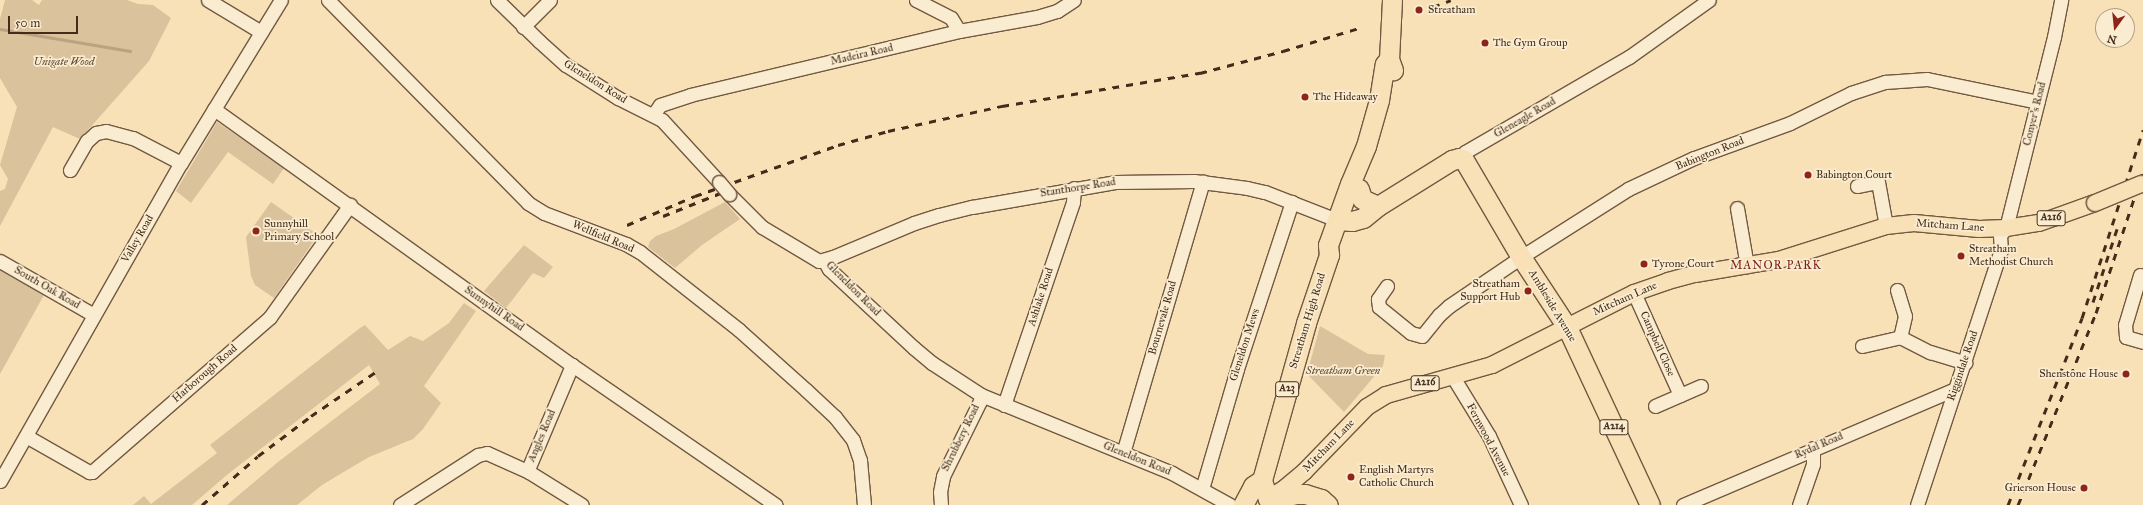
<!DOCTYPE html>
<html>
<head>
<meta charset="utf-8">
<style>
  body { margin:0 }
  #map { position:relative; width:2143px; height:505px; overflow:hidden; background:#f8e1b7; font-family:"IM FELL Great Primer",serif }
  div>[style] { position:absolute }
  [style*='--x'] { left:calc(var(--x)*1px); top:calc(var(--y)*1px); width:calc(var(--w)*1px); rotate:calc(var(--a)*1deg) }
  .green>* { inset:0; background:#d9c29c }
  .stream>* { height:3px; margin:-1.5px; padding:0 1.5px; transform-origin:1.5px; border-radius:1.5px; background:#bba382 }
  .roads { filter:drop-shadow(1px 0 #715942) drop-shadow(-1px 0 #715942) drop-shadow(0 1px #715942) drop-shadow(0 -1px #715942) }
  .minor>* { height:13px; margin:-6.5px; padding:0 6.5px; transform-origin:6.5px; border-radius:6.5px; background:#faecd0 }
  .major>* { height:16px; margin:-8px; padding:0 8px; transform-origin:8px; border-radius:8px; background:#f8e1b7 }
  .highway>* { height:19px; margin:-9.5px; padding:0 9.5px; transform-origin:9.5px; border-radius:9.5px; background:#f8e1b7 }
  .rail>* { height:3px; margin-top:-1.5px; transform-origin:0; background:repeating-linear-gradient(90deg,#442c1b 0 7px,transparent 0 14px) }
  .bridges { filter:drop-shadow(1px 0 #715942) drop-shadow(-1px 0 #715942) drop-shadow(0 1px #715942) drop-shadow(0 -1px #715942) }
  .minor-bridge>* { height:13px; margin:-6.5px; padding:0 6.5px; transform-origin:6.5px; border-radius:6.5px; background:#faecd0 }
  .major-bridge>* { height:16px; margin:-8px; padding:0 8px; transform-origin:8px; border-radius:8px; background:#f8e1b7 }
  .dots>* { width:11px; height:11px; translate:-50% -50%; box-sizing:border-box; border:2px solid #faecd0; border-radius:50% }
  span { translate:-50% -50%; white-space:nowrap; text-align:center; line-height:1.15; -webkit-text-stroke:3.5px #faecd0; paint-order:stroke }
  .shield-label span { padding:1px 3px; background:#faecd0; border:1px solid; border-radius:3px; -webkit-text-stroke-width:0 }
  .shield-label { font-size:10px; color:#442c1b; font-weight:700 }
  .poi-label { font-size:11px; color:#442c1b }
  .left { translate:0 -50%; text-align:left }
  .right { translate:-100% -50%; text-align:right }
  .street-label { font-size:11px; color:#442c1b }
  .park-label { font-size:11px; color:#624a35; font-style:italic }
  .neighbourhood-label { font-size:12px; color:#7a1f14; letter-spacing:1px }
  .north { position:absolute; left:2095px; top:8px; width:40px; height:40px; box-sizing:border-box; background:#faecd0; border:1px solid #b19f88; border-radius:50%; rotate:195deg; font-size:11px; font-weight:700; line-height:16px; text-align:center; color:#442c1b }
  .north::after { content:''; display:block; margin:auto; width:14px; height:18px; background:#8f2418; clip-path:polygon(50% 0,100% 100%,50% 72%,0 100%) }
  .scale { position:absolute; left:8px; top:16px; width:70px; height:18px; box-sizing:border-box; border:2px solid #442c1b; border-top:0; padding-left:5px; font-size:12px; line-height:14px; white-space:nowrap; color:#442c1b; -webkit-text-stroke:3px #faecd0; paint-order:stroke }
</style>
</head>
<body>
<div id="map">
  <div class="green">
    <i style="clip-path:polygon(5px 0,32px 0,39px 5px,42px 0,127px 0,138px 4px,153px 5px,171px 18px,149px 61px,80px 139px,53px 127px,0 226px,0 191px,5px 189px,8px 179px,0 165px,17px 107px,0 78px,0 19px)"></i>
    <i style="clip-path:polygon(217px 122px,284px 168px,273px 184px,228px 152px,191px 203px,176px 191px)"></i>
    <i style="clip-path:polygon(271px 202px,318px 235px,274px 298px,255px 285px,251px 276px,246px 237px)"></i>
    <i style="clip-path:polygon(725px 202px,740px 219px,702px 245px,675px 268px,648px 247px,650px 241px,656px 236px,674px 229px)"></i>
    <i style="clip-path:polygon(524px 245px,553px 267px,544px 278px,533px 273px,506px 308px,484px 291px)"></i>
    <i style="clip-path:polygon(0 269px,44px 295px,0 374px)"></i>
    <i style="clip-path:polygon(464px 303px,476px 311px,424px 386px,441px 403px,423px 429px,413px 439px,369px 457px,347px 470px,322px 485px,297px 505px,227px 505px,278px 462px,380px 384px,369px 365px,228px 474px,192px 505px,133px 505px,144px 496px,151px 504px,217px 453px,210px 445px,360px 328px,365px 325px,388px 350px,410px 336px,423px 341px,449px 323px)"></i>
    <i style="clip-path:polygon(1320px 326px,1368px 354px,1385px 355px,1383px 366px,1344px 412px,1307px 374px)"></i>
  </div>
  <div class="stream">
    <i style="--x:0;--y:29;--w:132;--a:9.6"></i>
  </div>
  <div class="roads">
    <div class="minor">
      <i style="--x:208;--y:0;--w:62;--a:31.1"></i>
      <i style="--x:328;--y:0;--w:285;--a:45.4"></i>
      <i style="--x:528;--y:203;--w:19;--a:32"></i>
      <i style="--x:544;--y:213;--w:88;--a:20.7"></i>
      <i style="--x:626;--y:244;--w:16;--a:30"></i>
      <i style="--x:640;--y:252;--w:126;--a:38.2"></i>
      <i style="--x:739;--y:330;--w:90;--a:41.8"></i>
      <i style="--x:806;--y:390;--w:40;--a:43"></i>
      <i style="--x:835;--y:417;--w:29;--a:52"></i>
      <i style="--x:853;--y:440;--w:21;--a:71"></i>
      <i style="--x:860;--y:460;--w:45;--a:84.9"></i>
      <i style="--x:497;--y:0;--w:59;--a:44.3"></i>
      <i style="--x:539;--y:41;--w:36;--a:42"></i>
      <i style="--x:566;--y:65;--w:62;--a:32.4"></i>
      <i style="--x:618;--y:98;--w:49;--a:26.6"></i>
      <i style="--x:662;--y:120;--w:84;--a:47.4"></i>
      <i style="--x:916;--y:0;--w:39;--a:27"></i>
      <i style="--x:951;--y:18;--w:15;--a:58"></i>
      <i style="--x:523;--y:27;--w:38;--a:-45"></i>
      <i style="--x:214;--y:109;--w:440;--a:35.6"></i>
      <i style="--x:572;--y:365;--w:247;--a:34.5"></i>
      <i style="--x:653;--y:115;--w:12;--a:-55"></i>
      <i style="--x:660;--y:105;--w:32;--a:-18"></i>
      <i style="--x:690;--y:95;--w:277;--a:-13.4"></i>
      <i style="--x:959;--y:31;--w:79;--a:-10.2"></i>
      <i style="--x:1037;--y:17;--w:21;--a:-17"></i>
      <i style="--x:1057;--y:11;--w:20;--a:-33"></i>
      <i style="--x:1461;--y:158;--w:7;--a:-56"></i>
      <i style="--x:1465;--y:152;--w:190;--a:-30.1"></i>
      <i style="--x:1629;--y:57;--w:98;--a:-35.5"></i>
      <i style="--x:70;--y:170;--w:34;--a:-60"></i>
      <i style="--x:87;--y:141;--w:12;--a:-42"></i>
      <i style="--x:96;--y:133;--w:10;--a:-11"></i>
      <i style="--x:106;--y:131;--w:28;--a:15"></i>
      <i style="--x:133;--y:138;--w:54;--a:27.5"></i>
      <i style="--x:1857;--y:186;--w:21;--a:-11"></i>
      <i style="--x:1878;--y:182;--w:45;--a:79.7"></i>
      <i style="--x:729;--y:194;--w:47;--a:45"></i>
      <i style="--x:762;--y:227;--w:66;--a:30.8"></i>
      <i style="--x:819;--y:261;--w:15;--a:-16"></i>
      <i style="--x:833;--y:257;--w:88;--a:-22.8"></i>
      <i style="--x:914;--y:223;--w:26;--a:-18"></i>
      <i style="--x:939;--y:215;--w:34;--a:-14"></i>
      <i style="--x:972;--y:207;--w:145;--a:-9.9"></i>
      <i style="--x:1115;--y:182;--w:79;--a:-0.7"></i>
      <i style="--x:1194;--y:181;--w:53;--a:7.5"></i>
      <i style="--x:1247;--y:188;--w:18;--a:13"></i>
      <i style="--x:1265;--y:192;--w:77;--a:21.3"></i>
      <i style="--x:1737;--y:208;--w:59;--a:80.2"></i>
      <i style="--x:824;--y:260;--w:10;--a:61"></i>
      <i style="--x:829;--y:269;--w:116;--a:42.9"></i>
      <i style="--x:914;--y:348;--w:23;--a:40"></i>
      <i style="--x:932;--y:363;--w:59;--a:33.1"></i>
      <i style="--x:981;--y:395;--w:206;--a:22.2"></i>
      <i style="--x:1172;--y:473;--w:66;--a:28.9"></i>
      <i style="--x:0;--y:261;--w:108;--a:29.9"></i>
      <i style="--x:2140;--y:275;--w:52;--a:106.7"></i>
      <i style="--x:2125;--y:325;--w:12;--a:85"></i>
      <i style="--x:2126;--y:337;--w:18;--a:16"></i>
      <i style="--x:1387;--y:286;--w:16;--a:125"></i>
      <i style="--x:1378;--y:299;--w:8;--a:83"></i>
      <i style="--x:1379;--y:307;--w:41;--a:39.1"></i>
      <i style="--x:1411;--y:333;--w:11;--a:15"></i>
      <i style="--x:1422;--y:336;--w:27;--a:-51"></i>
      <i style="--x:1439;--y:315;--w:13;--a:-42"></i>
      <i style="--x:1449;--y:306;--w:87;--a:-34.2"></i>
      <i style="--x:1521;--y:257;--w:127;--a:-32.4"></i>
      <i style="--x:1628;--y:189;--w:73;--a:-25.2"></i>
      <i style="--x:1694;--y:158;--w:102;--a:-20"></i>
      <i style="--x:1790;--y:123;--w:68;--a:-26.2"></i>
      <i style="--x:1851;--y:93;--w:36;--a:-18"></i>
      <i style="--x:1885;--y:82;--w:42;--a:-4.1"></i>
      <i style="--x:1927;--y:79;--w:113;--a:11.7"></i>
      <i style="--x:1897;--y:290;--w:27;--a:73"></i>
      <i style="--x:1905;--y:316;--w:22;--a:103"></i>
      <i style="--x:1634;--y:293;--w:112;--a:65.7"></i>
      <i style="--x:1862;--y:346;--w:39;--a:-13"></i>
      <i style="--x:1900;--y:337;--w:34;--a:27"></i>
      <i style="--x:1930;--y:352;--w:37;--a:17"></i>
      <i style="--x:1453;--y:377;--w:69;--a:58.6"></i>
      <i style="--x:1489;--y:436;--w:76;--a:65.1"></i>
      <i style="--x:1004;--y:405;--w:214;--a:-71.2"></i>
      <i style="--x:1073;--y:202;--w:14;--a:-86"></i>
      <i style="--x:1655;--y:406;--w:50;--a:-23.5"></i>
      <i style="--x:26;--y:436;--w:73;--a:29.7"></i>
      <i style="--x:89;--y:472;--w:3;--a:0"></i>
      <i style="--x:92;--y:472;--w:236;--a:-41"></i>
      <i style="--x:270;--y:317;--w:138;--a:-54.5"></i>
      <i style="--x:1123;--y:453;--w:283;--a:-73.6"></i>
      <i style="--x:529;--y:472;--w:5;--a:-90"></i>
      <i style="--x:529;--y:467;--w:111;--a:-67.1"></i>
      <i style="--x:0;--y:481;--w:366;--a:-60.4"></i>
      <i style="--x:181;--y:163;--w:191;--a:-58.5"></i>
      <i style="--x:1202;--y:489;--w:125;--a:-73.7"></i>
      <i style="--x:1237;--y:369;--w:176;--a:-71.8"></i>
      <i style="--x:400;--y:505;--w:93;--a:-32.7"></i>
      <i style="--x:478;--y:455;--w:9;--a:-13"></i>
      <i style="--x:487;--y:453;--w:46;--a:24.3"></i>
      <i style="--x:529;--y:472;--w:62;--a:31.9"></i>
      <i style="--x:941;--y:505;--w:13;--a:-94"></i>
      <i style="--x:940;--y:492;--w:16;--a:-79"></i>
      <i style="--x:943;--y:476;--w:84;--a:-63.7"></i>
      <i style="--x:980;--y:401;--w:6;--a:-81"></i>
      <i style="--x:1683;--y:505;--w:296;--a:-23.1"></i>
      <i style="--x:1799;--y:505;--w:43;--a:-71.1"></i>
      <i style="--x:1813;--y:464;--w:16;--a:-90"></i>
      <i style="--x:1917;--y:505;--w:268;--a:-71.8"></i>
      <i style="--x:2001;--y:250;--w:15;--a:-94"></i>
      <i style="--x:2000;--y:235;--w:9;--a:-49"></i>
      <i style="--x:2006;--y:228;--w:197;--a:-75.9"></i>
      <i style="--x:2054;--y:37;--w:38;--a:-79"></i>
    </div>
    <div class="major">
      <i style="--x:1269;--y:498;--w:19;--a:-32"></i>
      <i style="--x:1285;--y:488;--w:25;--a:-40"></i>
      <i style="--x:1304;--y:472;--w:91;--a:-45.9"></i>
      <i style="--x:1367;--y:407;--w:22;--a:-32"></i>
      <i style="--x:1386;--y:395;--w:110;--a:-15.8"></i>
      <i style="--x:1492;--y:365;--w:159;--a:-26.9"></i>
      <i style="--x:1634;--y:293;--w:36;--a:-19"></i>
      <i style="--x:1668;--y:281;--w:28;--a:-15"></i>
      <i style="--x:1695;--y:274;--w:85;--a:-9.5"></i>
      <i style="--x:1779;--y:260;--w:112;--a:-17.6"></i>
      <i style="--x:1886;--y:226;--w:28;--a:-6"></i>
      <i style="--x:1914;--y:223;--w:65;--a:5.3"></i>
      <i style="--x:1979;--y:229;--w:27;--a:-2"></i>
      <i style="--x:2006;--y:228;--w:33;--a:-9"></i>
      <i style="--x:2039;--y:223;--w:59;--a:-19.7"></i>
    </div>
    <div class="highway">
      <i style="--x:1392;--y:0;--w:59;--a:92.9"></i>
      <i style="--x:1389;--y:59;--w:12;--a:70"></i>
      <i style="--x:1359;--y:189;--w:10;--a:73"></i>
      <i style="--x:1362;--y:199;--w:17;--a:24"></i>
      <i style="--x:1337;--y:220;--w:15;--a:4"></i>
      <i style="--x:1352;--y:221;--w:11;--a:-15"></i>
      <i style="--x:1363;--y:218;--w:19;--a:-39"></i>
      <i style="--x:1378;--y:206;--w:87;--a:-31.9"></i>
      <i style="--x:1452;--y:160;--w:7;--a:-16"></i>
      <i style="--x:1459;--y:158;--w:5;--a:22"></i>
      <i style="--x:1464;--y:160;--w:113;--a:59.6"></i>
      <i style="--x:1521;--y:257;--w:84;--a:56.7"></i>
      <i style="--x:1567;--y:327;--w:196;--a:65"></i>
      <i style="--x:1268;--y:499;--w:20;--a:-108"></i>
      <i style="--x:1262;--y:480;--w:163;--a:-74.3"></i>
      <i style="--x:1306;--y:323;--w:72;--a:-71.3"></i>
      <i style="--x:1329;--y:255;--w:10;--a:-96"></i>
      <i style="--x:1328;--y:245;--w:65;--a:-70.2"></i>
      <i style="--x:1350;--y:184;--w:41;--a:-67.2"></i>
      <i style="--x:1366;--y:146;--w:48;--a:-74.2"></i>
      <i style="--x:1379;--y:100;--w:36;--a:-81"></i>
      <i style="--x:1385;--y:64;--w:6;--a:-51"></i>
      <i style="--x:1268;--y:499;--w:9;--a:0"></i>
      <i style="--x:1277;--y:499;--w:20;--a:-15"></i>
      <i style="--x:1296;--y:494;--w:9;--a:0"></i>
      <i style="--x:1305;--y:494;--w:17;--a:17"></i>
      <i style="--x:1321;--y:499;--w:9;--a:41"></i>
      <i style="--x:1243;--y:505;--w:21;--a:-62"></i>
      <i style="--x:1253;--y:486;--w:11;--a:-34"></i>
    </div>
  </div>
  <div class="rail">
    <i style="--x:1433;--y:7;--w:19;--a:-21"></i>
    <i style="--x:663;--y:216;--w:70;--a:-21.8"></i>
    <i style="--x:627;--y:225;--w:74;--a:-23.1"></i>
    <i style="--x:695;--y:196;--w:152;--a:-19.6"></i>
    <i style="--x:838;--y:145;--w:52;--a:-15.6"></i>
    <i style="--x:888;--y:131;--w:117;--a:-12.4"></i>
    <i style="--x:1002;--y:106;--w:201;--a:-9.5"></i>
    <i style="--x:1200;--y:73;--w:86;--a:-14.8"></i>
    <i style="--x:1283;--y:51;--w:79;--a:-16.8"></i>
    <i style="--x:2093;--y:302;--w:80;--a:-71.8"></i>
    <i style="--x:202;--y:505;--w:74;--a:-41.2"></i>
    <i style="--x:258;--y:456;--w:66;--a:-37"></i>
    <i style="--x:311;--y:416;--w:83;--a:-34.3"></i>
    <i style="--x:2008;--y:505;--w:201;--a:-68.4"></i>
    <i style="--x:2082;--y:318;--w:198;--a:-72"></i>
    <i style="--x:2018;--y:505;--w:207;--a:-67.9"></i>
    <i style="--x:2096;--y:313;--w:149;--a:-71.6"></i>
  </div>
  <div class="bridges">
    <div class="minor-bridge">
      <i style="--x:719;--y:182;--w:16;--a:50"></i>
    </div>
    <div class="major-bridge">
      <i style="--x:2095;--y:203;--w:50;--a:-22.4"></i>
    </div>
  </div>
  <div class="dots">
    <i style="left:1419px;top:10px;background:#8f2418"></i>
    <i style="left:1485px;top:43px;background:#8f2418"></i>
    <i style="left:1305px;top:97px;background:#8f2418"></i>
    <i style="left:1808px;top:175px;background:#8f2418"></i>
    <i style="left:256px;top:231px;background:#8f2418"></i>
    <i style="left:1961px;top:256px;background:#8f2418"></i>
    <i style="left:1644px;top:264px;background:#8f2418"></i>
    <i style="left:1528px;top:291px;background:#8f2418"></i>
    <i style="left:2126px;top:374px;background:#8f2418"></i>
    <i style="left:1351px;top:477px;background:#8f2418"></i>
    <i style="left:2084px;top:488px;background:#8f2418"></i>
  </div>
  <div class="shield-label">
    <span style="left:2051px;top:218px">A216</span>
    <span style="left:1425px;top:383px">A216</span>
    <span style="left:1287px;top:389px">A23</span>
    <span style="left:1614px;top:427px">A214</span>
  </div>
  <div class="poi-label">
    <span class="left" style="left:1428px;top:10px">Streatham</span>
    <span class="left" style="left:1493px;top:43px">The Gym Group</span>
    <span class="left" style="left:1313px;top:97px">The Hideaway</span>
    <span class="left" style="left:1816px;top:175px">Babington Court</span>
    <span class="left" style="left:264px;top:231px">Sunnyhill<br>Primary School</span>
    <span class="left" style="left:1969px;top:256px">Streatham<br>Methodist Church</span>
    <span class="left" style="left:1652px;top:264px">Tyrone Court</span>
    <span class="right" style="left:1520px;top:291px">Streatham<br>Support Hub</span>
    <span class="right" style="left:2118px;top:374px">Shenstone House</span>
    <span class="left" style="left:1359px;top:477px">English Martyrs<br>Catholic Church</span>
    <span class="right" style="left:2076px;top:488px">Grierson House</span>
  </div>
  <div class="street-label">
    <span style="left:862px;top:55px;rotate:-13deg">Madeira Road</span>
    <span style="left:595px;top:82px;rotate:32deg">Gleneldon Road</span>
    <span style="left:2035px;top:114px;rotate:-76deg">Conyer's Road</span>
    <span style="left:1525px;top:118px;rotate:-30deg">Gleneagle Road</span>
    <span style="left:1710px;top:154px;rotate:-22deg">Babington Road</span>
    <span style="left:1078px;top:188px;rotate:-9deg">Stanthorpe Road</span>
    <span style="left:1950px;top:226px;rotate:4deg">Mitcham Lane</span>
    <span style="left:603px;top:237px;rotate:23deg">Wellfield Road</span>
    <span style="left:138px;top:239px;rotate:-60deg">Valley Road</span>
    <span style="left:47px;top:288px;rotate:30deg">South Oak Road</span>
    <span style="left:853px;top:289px;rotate:45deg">Gleneldon Road</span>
    <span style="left:1041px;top:297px;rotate:-72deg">Ashlake Road</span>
    <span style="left:1625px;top:299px;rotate:-24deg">Mitcham Lane</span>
    <span style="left:1552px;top:306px;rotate:59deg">Ambleside Avenue</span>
    <span style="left:494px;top:309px;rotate:35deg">Sunnyhill Road</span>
    <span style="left:1163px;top:318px;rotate:-74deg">Bournevale Road</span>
    <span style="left:1308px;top:321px;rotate:-73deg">Streatham High Road</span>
    <span style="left:1657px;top:344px;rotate:66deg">Campbell Close</span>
    <span style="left:1245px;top:345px;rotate:-72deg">Gleneldon Mews</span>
    <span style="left:1963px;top:366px;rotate:-71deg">Riggindale Road</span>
    <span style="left:205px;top:374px;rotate:-41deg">Harborough Road</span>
    <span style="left:542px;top:436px;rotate:-67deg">Angles Road</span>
    <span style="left:961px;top:438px;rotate:-64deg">Shrubbery Road</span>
    <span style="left:1488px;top:440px;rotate:62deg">Fernwood Avenue</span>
    <span style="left:1329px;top:446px;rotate:-46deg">Mitcham Lane</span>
    <span style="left:1819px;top:446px;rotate:-23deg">Rydal Road</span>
    <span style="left:1137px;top:459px;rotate:22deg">Gleneldon Road</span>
  </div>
  <div class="park-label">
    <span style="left:64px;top:62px">Unigate Wood</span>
    <span style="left:1343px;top:371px">Streatham Green</span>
  </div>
  <div class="neighbourhood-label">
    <span style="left:1776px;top:266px">MANOR PARK</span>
  </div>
  <div class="north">N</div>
  <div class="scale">50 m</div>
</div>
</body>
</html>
